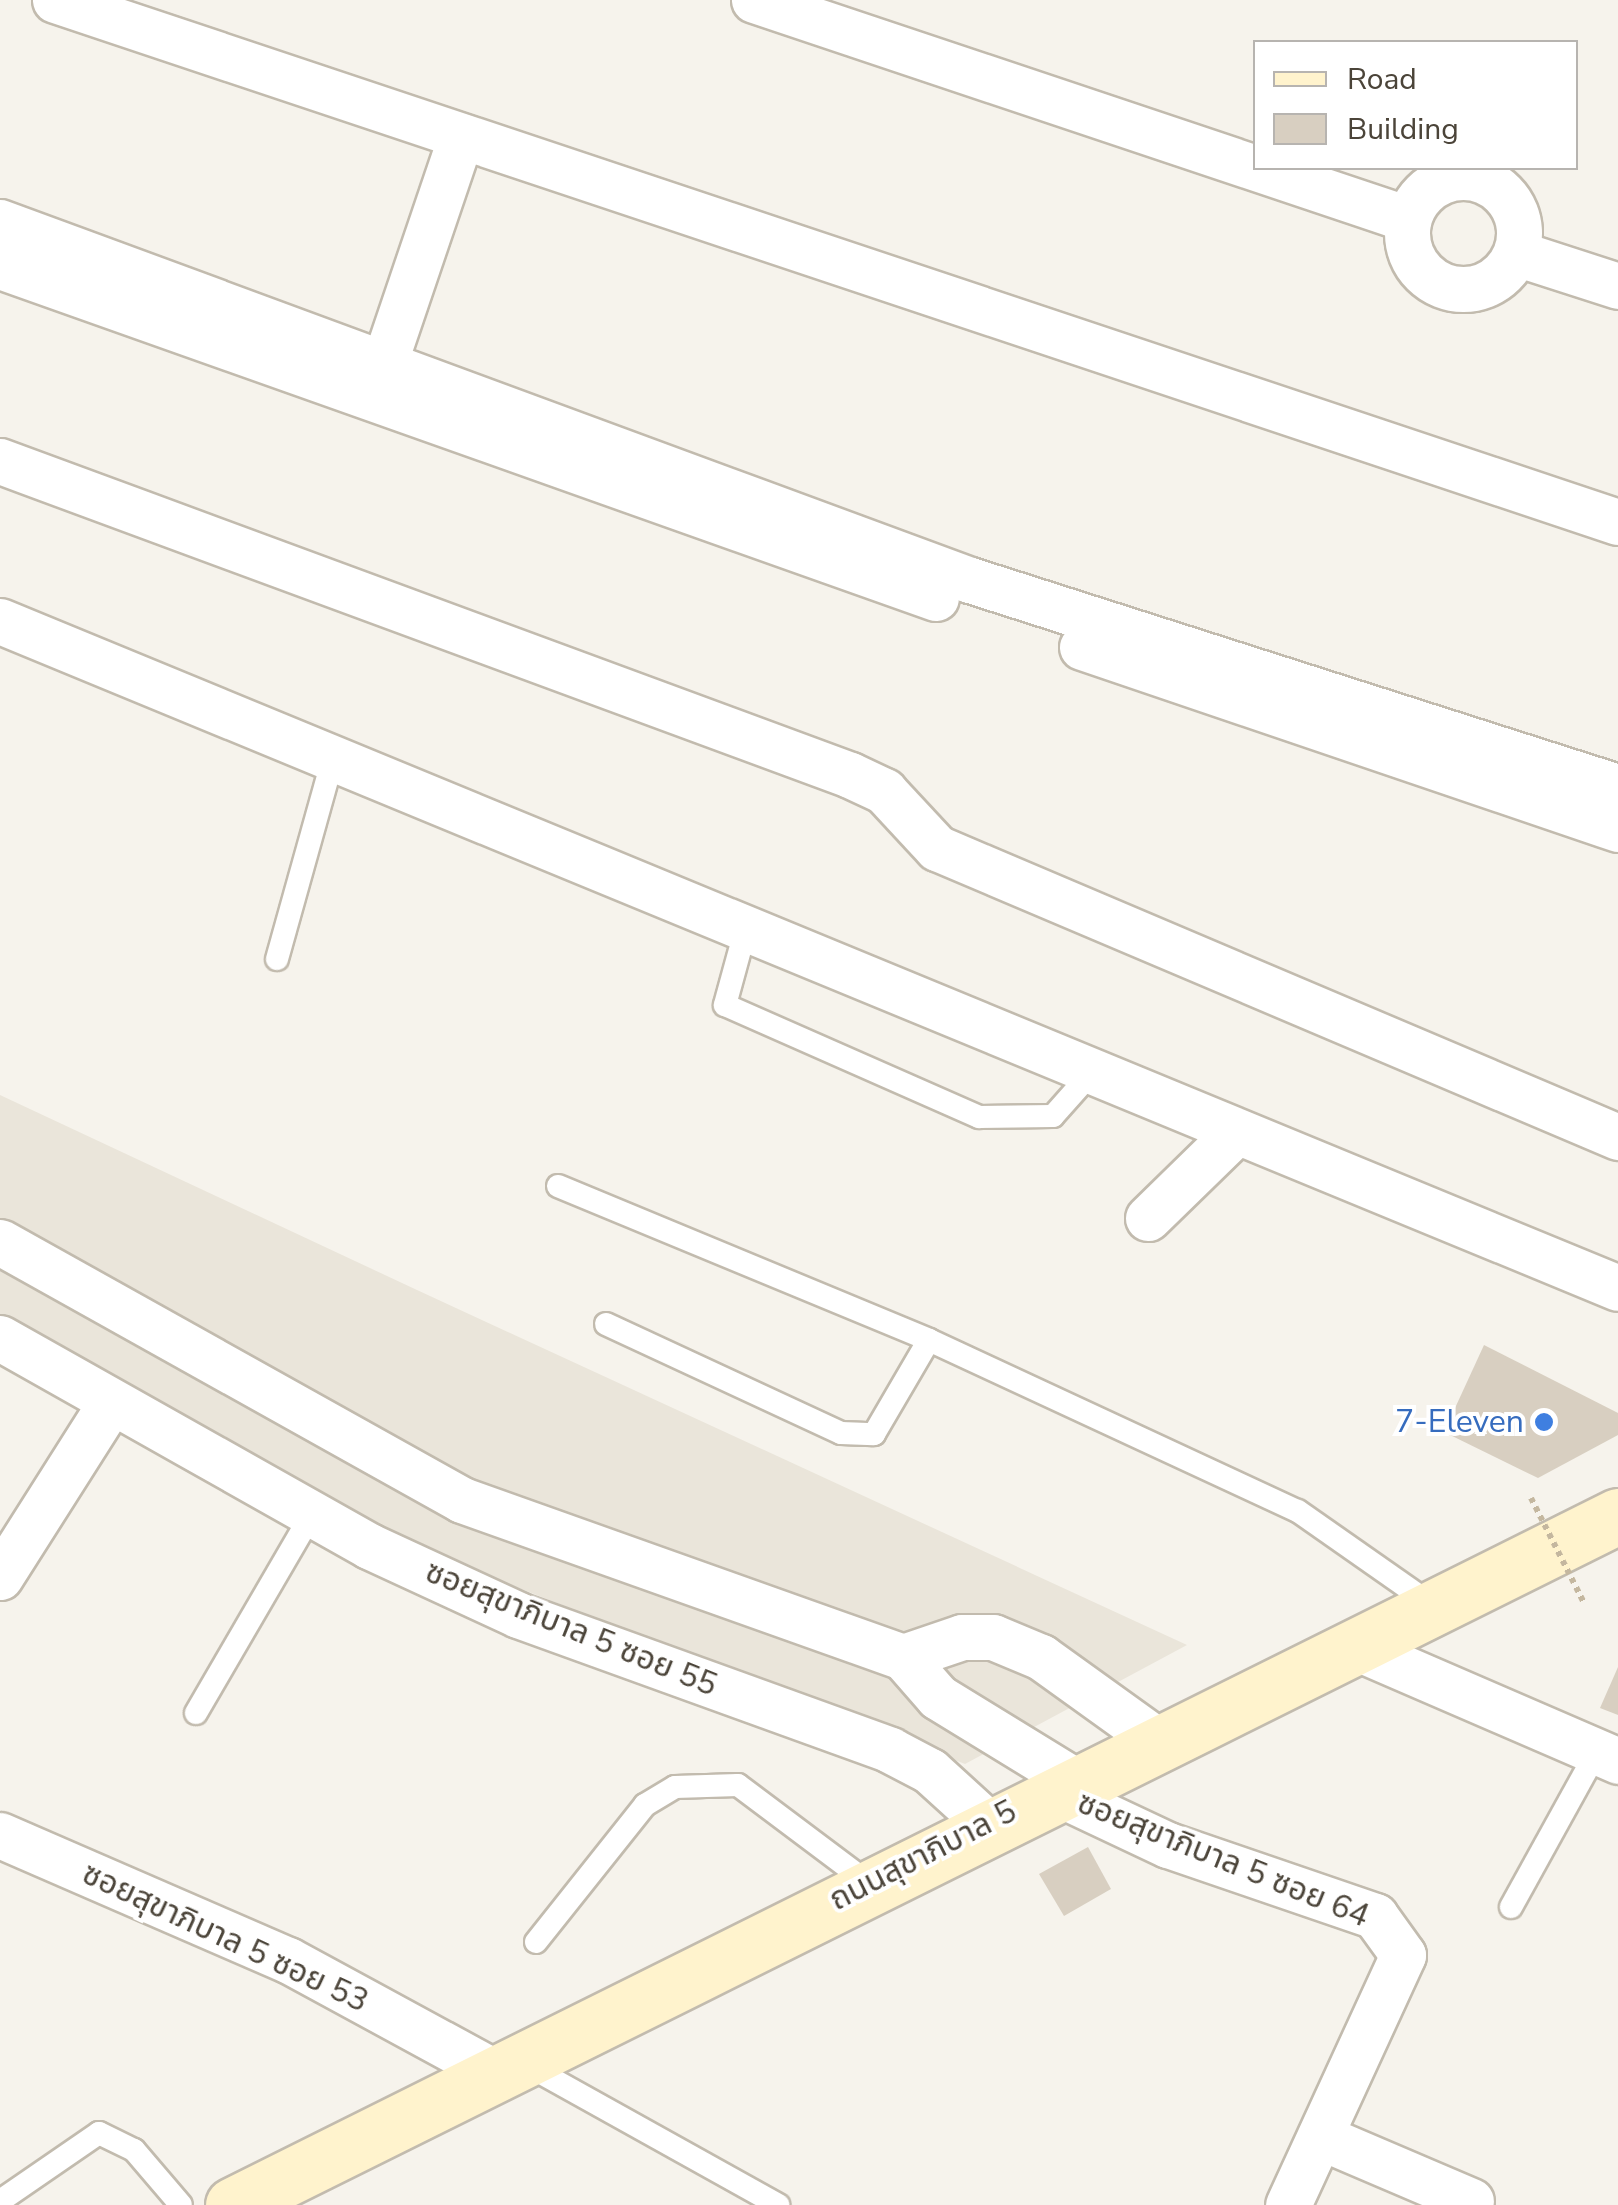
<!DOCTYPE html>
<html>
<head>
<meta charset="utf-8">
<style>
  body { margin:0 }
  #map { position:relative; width:1618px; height:2205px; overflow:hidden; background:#f6f3ec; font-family:"Nunito Sans","Noto Sans Thai",sans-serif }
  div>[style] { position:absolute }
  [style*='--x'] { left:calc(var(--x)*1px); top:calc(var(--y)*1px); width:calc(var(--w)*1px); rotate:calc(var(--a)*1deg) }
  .residential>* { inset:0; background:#eae5da }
  .building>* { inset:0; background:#d8cfc1 }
  .roads { filter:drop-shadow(2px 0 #c2bbae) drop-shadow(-2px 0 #c2bbae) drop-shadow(0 2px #c2bbae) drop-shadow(0 -2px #c2bbae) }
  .lane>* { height:22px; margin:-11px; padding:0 11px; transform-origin:11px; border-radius:11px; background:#fff }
  .street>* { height:45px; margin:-22.5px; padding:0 22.5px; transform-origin:22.5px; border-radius:22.5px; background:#fff }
  .street>.ring { margin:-22.5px; padding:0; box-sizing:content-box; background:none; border:45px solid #fff; border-radius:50% }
  .secondary>* { height:55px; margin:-27.5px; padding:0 27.5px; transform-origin:27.5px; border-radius:27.5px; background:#fff3cd }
  .path-bridge>* { height:6px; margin-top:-3px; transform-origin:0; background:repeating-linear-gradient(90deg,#c4b79f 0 5px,transparent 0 10px) }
  .dots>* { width:28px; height:28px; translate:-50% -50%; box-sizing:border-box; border:5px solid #fff; border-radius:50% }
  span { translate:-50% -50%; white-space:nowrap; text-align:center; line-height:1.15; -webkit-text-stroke:8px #fff; paint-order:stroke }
  .shop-label { font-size:32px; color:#366cbe }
  .right { translate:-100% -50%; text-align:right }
  .street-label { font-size:32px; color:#4b4439 }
  .legend { position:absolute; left:1253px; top:40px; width:325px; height:130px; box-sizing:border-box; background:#fff; border:2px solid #b7b4b0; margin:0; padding:12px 18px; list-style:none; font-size:30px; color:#4b4439 }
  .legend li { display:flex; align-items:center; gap:20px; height:50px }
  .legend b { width:50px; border:2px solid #b7b4b0 }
</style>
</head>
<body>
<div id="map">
  <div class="residential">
    <i style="clip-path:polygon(0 1095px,417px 1290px,1187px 1645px,965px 1764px,425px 1551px,0 1316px)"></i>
  </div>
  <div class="building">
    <i style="clip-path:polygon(1484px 1345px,1618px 1413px,1618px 1435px,1538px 1478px,1444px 1432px)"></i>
    <i style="clip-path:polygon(1618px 1667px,1618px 1715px,1600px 1708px)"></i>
    <i style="clip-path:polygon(1088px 1847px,1111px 1889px,1064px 1916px,1039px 1874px)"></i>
  </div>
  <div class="roads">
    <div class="lane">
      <i style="--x:746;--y:928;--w:80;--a:105.3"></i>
      <i style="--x:725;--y:1005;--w:278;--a:23.8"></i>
      <i style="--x:979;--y:1117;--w:74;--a:-0.8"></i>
      <i style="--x:1053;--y:1116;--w:60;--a:-48.4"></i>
      <i style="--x:277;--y:959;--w:209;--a:-74.4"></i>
      <i style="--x:558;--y:1186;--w:402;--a:22.5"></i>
      <i style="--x:929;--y:1340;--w:407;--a:24.9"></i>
      <i style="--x:1298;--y:1511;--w:162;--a:35"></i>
      <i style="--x:606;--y:1324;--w:259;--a:24.9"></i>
      <i style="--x:841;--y:1433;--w:33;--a:2"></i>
      <i style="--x:874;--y:1434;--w:109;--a:-59.7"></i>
      <i style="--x:196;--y:1713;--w:230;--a:-59.8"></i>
      <i style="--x:1511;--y:1907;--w:178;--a:-61.1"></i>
      <i style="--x:536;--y:1942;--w:175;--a:-51.5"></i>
      <i style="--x:645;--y:1805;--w:35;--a:-31"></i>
      <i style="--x:675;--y:1787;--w:63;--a:-1.8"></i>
      <i style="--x:738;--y:1785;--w:165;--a:36.9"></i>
      <i style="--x:525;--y:2064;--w:290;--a:29.1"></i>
      <i style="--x:0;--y:2201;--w:120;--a:-34.5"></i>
      <i style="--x:99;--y:2133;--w:39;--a:26"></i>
      <i style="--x:134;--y:2150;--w:72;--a:49.5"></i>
    </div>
    <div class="street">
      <i style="--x:55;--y:0;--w:1648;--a:18.47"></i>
      <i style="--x:754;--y:0;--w:690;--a:18.51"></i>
      <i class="ring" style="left:1407px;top:177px;width:67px;height:67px"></i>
      <i style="--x:0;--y:222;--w:1034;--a:20.26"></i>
      <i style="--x:970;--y:580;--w:680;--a:17.72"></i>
      <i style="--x:1516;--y:253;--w:107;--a:17.9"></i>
      <i style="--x:0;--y:266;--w:993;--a:19.53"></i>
      <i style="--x:386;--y:358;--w:234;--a:-71.3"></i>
      <i style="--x:0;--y:461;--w:906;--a:20.27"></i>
      <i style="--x:850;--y:775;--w:38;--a:25"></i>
      <i style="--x:884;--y:791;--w:78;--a:47.1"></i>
      <i style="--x:937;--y:848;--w:740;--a:23"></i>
      <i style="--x:0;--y:621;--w:1750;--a:22.4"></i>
      <i style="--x:1082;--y:647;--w:566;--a:18.76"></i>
      <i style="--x:1148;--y:1218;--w:124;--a:-44.3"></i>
      <i style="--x:0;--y:1242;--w:529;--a:29.18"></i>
      <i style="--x:462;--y:1500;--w:468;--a:19.6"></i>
      <i style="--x:903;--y:1657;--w:53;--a:48.8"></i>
      <i style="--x:938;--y:1697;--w:161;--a:31.5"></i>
      <i style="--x:0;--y:1338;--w:424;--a:29.4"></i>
      <i style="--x:369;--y:1546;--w:164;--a:24.8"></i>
      <i style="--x:518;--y:1615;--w:396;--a:19.9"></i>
      <i style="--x:890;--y:1750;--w:45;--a:27.7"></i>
      <i style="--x:930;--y:1771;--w:76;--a:42.3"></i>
      <i style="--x:0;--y:1577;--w:205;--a:-57.6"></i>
      <i style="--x:1355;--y:1647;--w:287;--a:23.4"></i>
      <i style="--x:903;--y:1657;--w:62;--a:-18.7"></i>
      <i style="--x:962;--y:1637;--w:31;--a:0"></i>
      <i style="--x:993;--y:1637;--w:52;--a:22.6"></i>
      <i style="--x:1041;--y:1657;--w:140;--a:35.7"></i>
      <i style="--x:1053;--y:1791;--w:127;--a:25.2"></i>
      <i style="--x:1168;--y:1845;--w:219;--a:18.9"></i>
      <i style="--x:1375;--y:1916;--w:48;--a:54.3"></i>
      <i style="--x:1403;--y:1955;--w:275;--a:114.7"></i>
      <i style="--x:0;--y:1835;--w:314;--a:23.5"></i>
      <i style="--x:288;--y:1960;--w:241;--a:28.5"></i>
      <i style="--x:1321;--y:2137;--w:163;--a:23.1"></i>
    </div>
    <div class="secondary">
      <i style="--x:233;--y:2205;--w:1547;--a:-26.45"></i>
    </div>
  </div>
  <div class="path-bridge">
    <i style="--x:1531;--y:1498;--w:118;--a:63.2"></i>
  </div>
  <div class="dots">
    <i style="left:1544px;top:1422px;background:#3f7fe0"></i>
  </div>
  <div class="shop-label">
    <span class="right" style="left:1524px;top:1422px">7-Eleven</span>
  </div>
  <div class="street-label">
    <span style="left:571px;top:1629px;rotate:22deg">ซอยสุขาภิบาล 5 ซอย 55</span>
    <span style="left:923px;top:1856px;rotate:-27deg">ถนนสุขาภิบาล 5</span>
    <span style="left:1223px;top:1860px;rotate:22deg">ซอยสุขาภิบาล 5 ซอย 64</span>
    <span style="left:225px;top:1938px;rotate:25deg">ซอยสุขาภิบาล 5 ซอย 53</span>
  </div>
  <ul class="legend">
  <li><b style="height:12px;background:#fff3cd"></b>Road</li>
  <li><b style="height:28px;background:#d8cfc1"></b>Building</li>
  </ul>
</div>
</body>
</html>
